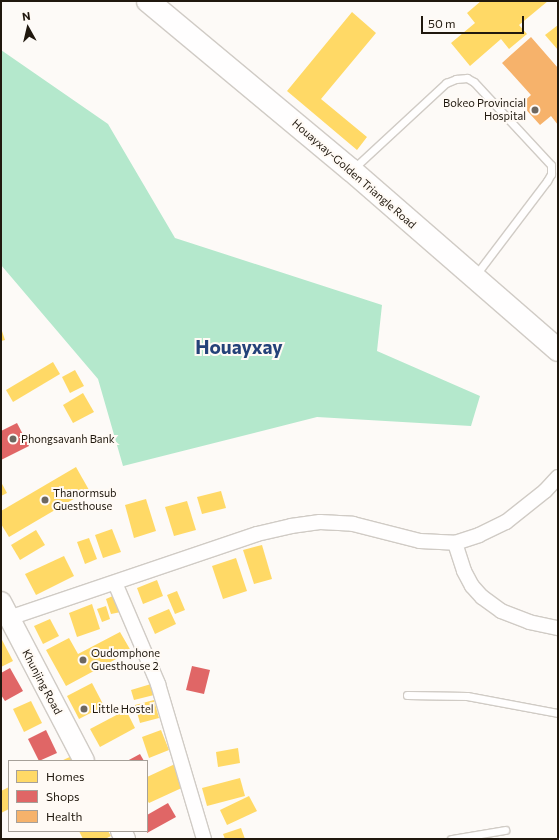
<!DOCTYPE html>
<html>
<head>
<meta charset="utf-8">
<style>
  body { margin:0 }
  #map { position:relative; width:559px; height:840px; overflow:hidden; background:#fdfaf7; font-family:Commissioner,sans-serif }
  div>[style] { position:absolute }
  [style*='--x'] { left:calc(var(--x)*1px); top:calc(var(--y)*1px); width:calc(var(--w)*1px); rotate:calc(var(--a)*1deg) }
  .forest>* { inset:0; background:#b4e8cc }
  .homes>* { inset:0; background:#ffd966 }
  .shops>* { inset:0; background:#e06666 }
  .health>* { inset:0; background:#f6b26b }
  .roads { filter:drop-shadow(1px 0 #d0cbc5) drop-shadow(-1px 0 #d0cbc5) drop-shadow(0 1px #d0cbc5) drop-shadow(0 -1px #d0cbc5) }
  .lane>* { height:7px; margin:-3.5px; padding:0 3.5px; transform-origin:3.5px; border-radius:3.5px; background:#fffefe }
  .street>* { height:14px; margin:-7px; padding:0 7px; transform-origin:7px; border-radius:7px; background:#fffefe }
  .secondary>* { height:20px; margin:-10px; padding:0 10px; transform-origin:10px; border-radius:10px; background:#fffefe }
  .primary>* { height:22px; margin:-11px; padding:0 11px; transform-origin:11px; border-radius:11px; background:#fffefe }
  .dots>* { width:11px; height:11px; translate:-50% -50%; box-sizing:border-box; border:2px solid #fffaf5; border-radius:50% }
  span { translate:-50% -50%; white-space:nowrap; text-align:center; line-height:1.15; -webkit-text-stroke:4px #fffaf5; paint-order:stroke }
  .poi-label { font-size:11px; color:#20180e }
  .right { translate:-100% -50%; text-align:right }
  .left { translate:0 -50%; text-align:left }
  .street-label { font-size:11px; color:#20180e }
  .town-label { font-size:19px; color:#254279; font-weight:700 }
  .frame { position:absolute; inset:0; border:2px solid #20180e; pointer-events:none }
  .legend { position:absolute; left:8px; top:760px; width:140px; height:72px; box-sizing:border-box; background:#fffaf5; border:1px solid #a6a099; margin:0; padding:5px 7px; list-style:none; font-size:12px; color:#20180e }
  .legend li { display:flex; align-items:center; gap:8px; height:20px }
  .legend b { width:20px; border:1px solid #a6a099 }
  .north { position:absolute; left:8px; top:8px; width:40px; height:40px; -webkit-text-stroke:3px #fffaf5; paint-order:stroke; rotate:352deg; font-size:11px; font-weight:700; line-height:16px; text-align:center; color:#20180e }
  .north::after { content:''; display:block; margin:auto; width:14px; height:18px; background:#20180e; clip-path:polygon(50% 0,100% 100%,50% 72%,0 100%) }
  .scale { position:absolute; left:421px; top:16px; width:103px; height:18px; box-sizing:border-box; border:2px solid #20180e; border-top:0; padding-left:5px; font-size:12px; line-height:14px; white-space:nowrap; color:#20180e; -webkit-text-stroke:3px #fffaf5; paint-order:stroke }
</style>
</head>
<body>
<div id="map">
  <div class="forest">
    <i style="clip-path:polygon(1px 50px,108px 124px,175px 238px,382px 305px,377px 351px,480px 396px,471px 426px,317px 417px,123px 466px,98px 379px,1px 265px)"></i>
  </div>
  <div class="homes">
    <i style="clip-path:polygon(481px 1px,548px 1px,519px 25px,527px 34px,509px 49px,501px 39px,470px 66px,451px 43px,475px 23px,467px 13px)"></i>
    <i style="clip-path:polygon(352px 12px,376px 33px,321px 99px,367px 137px,357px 150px,287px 91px)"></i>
    <i style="clip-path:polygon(558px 25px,558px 50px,545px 35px)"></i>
    <i style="clip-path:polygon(1px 328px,5px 340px,1px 341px)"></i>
    <i style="clip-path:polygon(53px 362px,60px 374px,13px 402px,6px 390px)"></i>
    <i style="clip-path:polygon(75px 370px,84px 386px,70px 393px,62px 377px)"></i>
    <i style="clip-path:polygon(83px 393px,94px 412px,73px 423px,63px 405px)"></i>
    <i style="clip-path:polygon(76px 467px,89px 490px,9px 537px,1px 524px,1px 511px)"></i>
    <i style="clip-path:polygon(1px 482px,7px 493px,1px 496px)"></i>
    <i style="clip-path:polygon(221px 491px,226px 508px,202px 514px,197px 497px)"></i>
    <i style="clip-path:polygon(146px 499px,156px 531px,134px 538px,125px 505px)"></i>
    <i style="clip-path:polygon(187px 501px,196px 530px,174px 536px,165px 507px)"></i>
    <i style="clip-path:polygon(112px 529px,121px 552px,103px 558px,95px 535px)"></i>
    <i style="clip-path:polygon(36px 530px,45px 545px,20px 560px,11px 545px)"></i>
    <i style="clip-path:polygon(89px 538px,97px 559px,85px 564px,77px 542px)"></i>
    <i style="clip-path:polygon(262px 545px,272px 579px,254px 584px,243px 550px)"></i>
    <i style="clip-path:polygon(64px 556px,74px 576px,36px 595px,25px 574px)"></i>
    <i style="clip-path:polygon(236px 558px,247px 591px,223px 599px,212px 566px)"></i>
    <i style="clip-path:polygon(157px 580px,163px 596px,143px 604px,137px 588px)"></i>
    <i style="clip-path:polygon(177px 591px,185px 610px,175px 614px,167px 595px)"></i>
    <i style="clip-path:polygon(115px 595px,121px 612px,111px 614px,106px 599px)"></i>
    <i style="clip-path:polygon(92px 604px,100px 629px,77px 637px,69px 613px)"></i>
    <i style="clip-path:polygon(106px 606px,110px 619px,102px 622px,97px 609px)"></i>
    <i style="clip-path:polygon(169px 609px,176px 624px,155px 634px,148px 618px)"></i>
    <i style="clip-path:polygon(50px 619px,59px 636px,43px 644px,34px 626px)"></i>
    <i style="clip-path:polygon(120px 632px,131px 651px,66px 686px,46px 650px,69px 638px,78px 654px)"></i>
    <i style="clip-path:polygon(1px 638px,13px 661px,1px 667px)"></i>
    <i style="clip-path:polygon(92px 683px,104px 706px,79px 719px,67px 696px)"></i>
    <i style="clip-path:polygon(151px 684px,154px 695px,134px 700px,131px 690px)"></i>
    <i style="clip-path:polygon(154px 700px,159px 718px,140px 723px,135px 705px)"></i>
    <i style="clip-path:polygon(31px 701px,42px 723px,24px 732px,13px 709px)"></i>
    <i style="clip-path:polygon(126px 710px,135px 728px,100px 747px,90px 729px)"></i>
    <i style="clip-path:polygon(161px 730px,169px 750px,149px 758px,142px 737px)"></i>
    <i style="clip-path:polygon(238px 748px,240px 763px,218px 767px,216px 752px)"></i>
    <i style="clip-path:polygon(74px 755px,77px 761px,61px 761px)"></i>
    <i style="clip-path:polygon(175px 764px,186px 786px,149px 803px,147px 800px,147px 777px)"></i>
    <i style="clip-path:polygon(240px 778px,245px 796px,207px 806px,202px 788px)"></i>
    <i style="clip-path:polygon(9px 787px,9px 809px,1px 813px,1px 791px)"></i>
    <i style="clip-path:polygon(249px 796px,257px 811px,227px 825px,220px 810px)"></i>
    <i style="clip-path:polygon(241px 828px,245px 839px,225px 839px,223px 834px)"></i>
    <i style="clip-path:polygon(79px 831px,108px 831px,111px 836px,105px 839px,83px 839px)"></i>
  </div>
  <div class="shops">
    <i style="clip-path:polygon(17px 423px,29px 446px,1px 460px,1px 431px)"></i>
    <i style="clip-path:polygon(192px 666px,210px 670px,204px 694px,186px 690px)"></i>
    <i style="clip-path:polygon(10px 668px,23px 691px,5px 701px,1px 695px,1px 673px)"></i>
    <i style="clip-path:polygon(46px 730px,57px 753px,39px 761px,28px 739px)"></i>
    <i style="clip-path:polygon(140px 754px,144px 761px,127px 761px)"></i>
    <i style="clip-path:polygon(168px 803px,176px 817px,147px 833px,147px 815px)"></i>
  </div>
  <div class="health">
    <i style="clip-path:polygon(531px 37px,558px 68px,558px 125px,551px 116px,540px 125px,521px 104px,531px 95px,502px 63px)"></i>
  </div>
  <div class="roads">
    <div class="lane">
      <i style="--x:353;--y:169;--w:127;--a:-42.8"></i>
      <i style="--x:446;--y:83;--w:11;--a:-22"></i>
      <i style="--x:456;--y:79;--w:11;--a:-5"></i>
      <i style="--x:467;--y:78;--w:8;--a:30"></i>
      <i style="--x:474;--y:82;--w:113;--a:47.1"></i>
      <i style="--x:551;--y:165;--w:9;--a:90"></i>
      <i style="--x:551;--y:174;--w:8;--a:120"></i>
      <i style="--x:547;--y:181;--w:119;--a:127.2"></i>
      <i style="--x:407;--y:695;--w:60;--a:1"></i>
      <i style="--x:467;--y:696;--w:93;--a:10.6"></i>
      <i style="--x:451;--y:839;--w:55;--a:-9.5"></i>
    </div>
    <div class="street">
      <i style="--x:455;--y:543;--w:29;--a:72"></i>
      <i style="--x:464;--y:571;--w:17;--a:62"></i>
      <i style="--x:472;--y:586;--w:15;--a:48"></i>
      <i style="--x:482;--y:597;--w:24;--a:36"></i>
      <i style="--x:501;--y:611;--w:30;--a:21"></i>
      <i style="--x:529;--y:622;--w:30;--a:12"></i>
      <i style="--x:115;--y:583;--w:110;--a:66.9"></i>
      <i style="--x:158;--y:684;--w:162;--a:73.5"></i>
      <i style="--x:9;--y:618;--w:262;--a:-18.7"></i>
      <i style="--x:257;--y:534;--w:35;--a:-13"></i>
      <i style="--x:291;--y:526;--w:29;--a:-8"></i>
      <i style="--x:320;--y:522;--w:33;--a:3"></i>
      <i style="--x:353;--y:524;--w:69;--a:14.2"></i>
      <i style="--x:420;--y:541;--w:35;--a:3"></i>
      <i style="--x:455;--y:543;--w:25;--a:-18"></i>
      <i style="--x:479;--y:535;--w:30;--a:-26"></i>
      <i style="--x:506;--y:522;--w:50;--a:-38.5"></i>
      <i style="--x:545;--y:491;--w:19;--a:-47"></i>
    </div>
    <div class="secondary">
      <i style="--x:1;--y:602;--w:179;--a:62.4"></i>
      <i style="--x:121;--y:831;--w:9;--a:63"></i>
    </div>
    <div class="primary">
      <i style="--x:148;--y:1;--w:264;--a:39.8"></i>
      <i style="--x:351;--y:170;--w:274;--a:41"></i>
    </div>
  </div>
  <div class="dots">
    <i style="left:535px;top:110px;background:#6d6760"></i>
    <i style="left:13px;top:439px;background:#6d6760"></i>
    <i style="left:45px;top:500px;background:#6d6760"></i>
    <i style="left:83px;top:660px;background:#6d6760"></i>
    <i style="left:84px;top:709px;background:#6d6760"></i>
  </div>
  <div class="poi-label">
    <span class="right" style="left:526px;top:110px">Bokeo Provincial<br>Hospital</span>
    <span class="left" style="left:21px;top:439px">Phongsavanh Bank</span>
    <span class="left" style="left:53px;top:500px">Thanormsub<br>Guesthouse</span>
    <span class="left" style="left:91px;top:660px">Oudomphone<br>Guesthouse 2</span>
    <span class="left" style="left:92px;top:709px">Little Hostel</span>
  </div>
  <div class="street-label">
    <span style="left:354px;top:174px;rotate:41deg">Houayxay-Golden Triangle Road</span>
    <span style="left:42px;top:682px;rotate:62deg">Khunjing Road</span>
  </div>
  <div class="town-label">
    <span style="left:239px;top:347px">Houayxay</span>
  </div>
  <div class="frame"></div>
  <ul class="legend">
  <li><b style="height:11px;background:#ffd966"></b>Homes</li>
  <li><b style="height:11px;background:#e06666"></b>Shops</li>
  <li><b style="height:11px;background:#f6b26b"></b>Health</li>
  </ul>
  <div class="north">N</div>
  <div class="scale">50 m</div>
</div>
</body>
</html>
